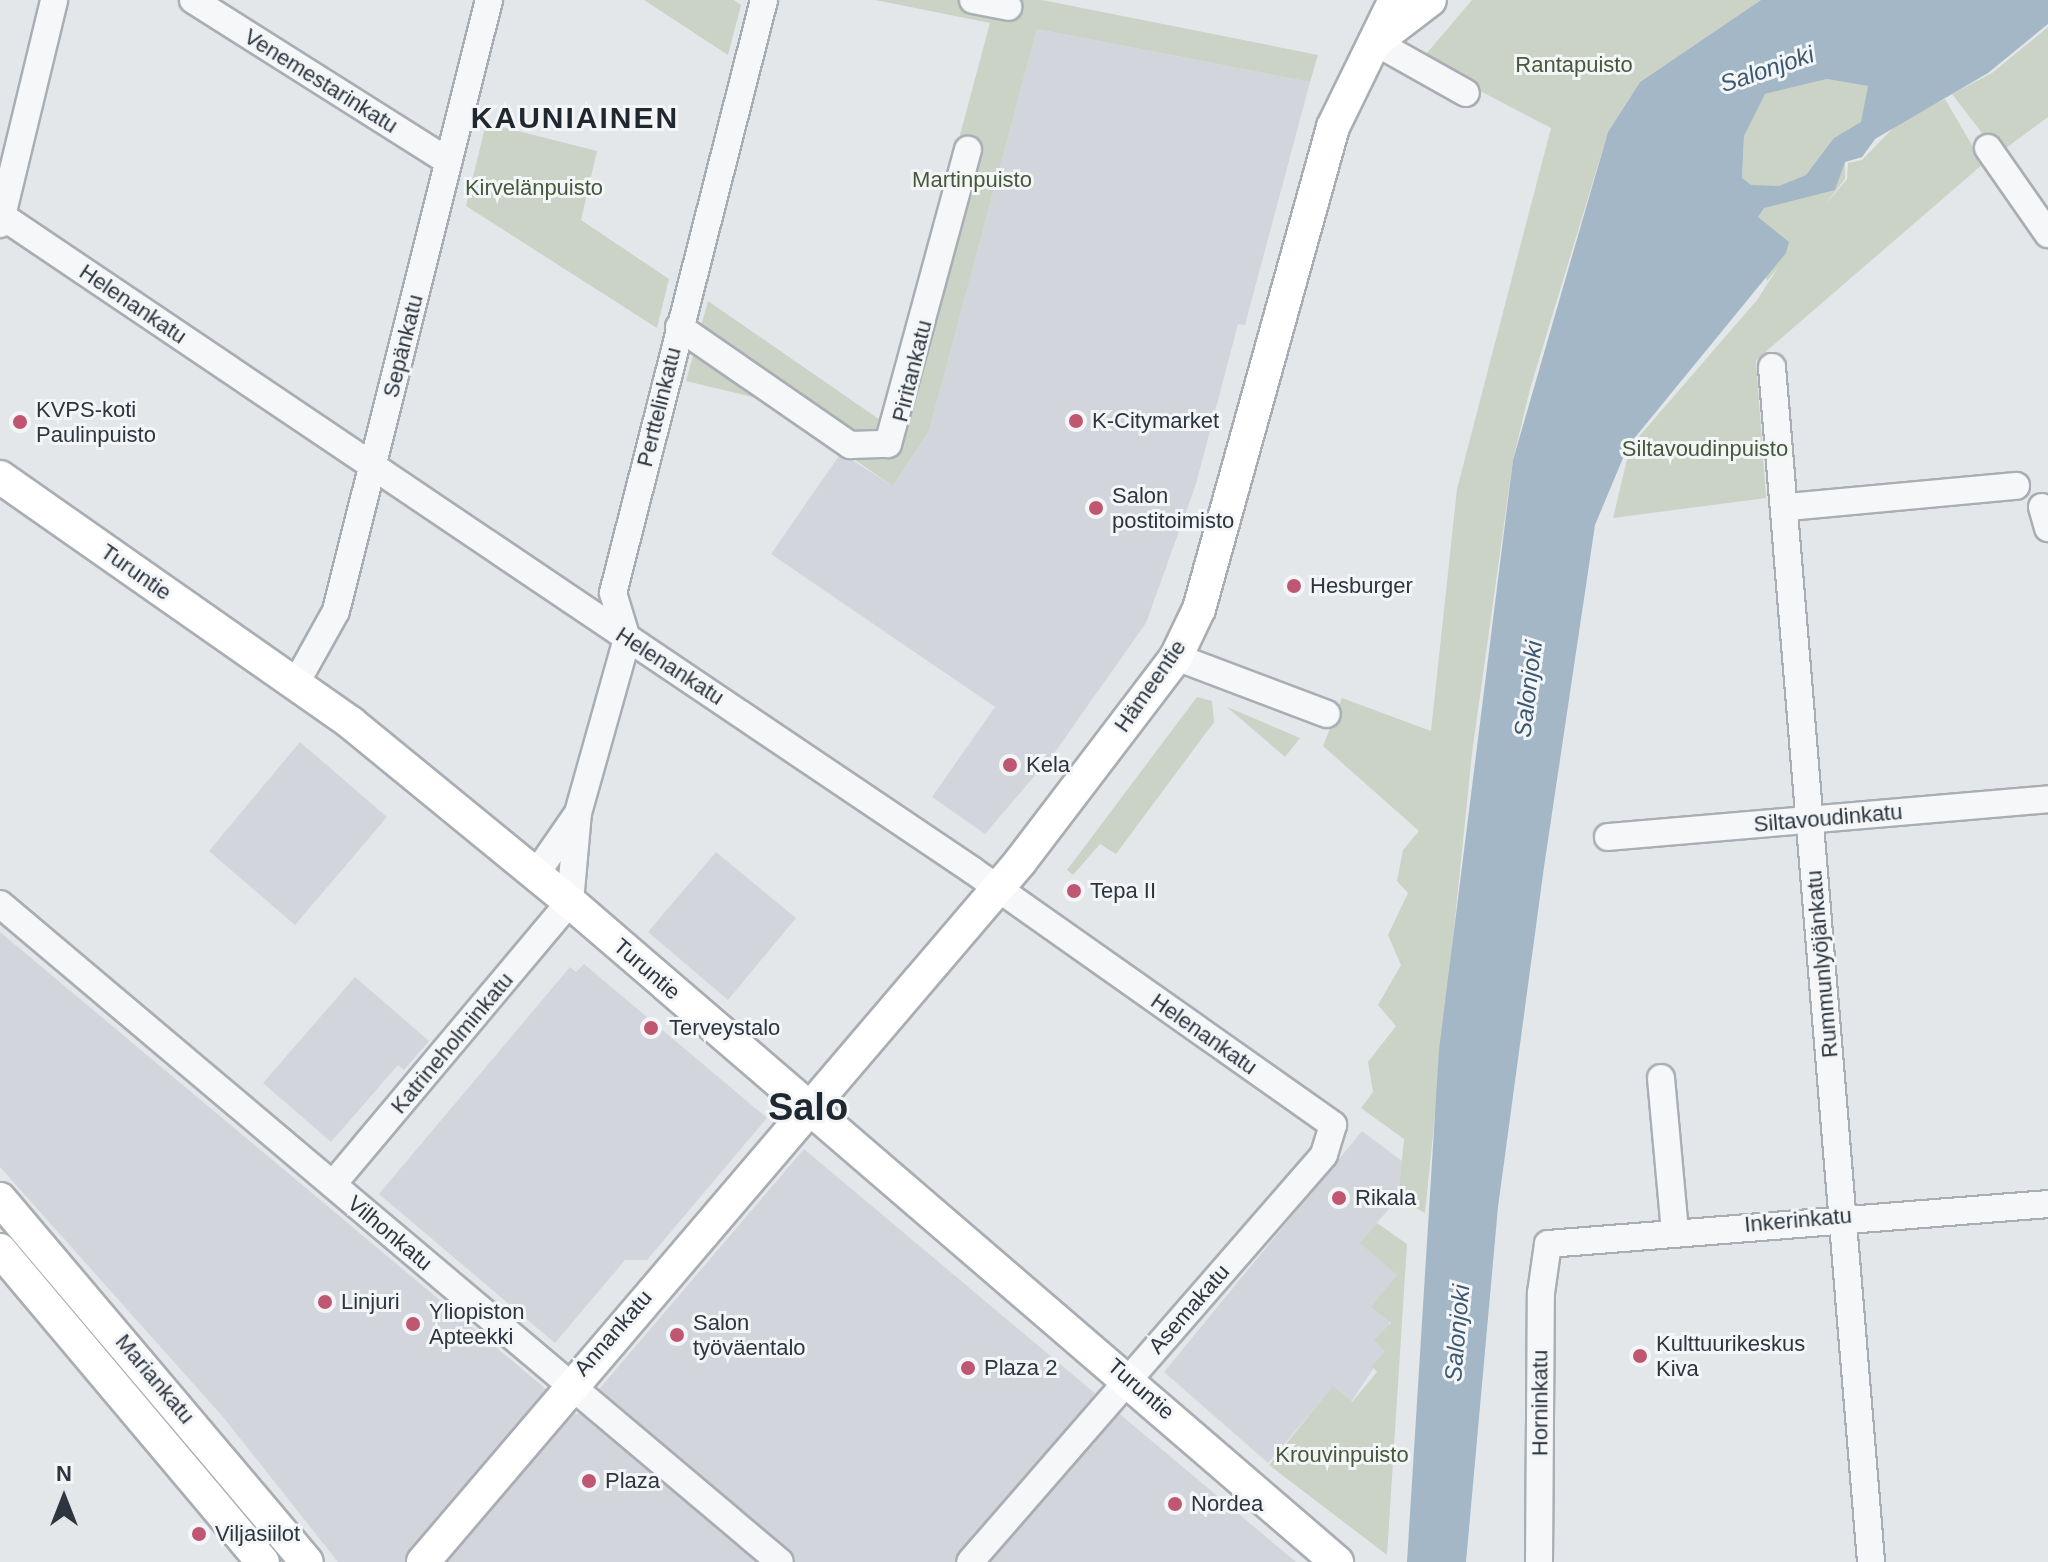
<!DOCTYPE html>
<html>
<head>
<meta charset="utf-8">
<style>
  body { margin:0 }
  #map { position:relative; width:2048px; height:1562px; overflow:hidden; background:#e3e7ea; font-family:Arial,sans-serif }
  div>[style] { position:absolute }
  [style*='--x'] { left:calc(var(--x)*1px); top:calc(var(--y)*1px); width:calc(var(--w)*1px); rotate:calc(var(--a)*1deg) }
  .built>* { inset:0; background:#d2d6dc }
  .green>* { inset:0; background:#cad3c6 }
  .water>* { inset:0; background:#a3b7c6 }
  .roads { filter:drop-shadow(2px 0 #a9aeb4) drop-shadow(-2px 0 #a9aeb4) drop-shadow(0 2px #a9aeb4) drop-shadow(0 -2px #a9aeb4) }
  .minor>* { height:26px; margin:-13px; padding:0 13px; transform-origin:13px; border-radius:13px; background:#f6f7f9 }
  .major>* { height:32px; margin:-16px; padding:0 16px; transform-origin:16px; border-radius:16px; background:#fff }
  .dots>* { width:22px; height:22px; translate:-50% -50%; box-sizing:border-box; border:4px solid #f3f5f7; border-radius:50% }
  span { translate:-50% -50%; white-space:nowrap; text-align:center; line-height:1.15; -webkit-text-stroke:6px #f3f5f7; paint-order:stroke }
  .park-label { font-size:22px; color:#455a3c }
  .street-label { font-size:22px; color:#2d3640 }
  .poi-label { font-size:22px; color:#2d3640 }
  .left { translate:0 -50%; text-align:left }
  .water-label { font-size:24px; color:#3b5870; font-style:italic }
  .district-label { font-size:30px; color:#1f2731; font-weight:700; letter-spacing:2px }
  .town-label { font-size:38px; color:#1f2731; font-weight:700 }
  .north { position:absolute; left:24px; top:1458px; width:80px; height:80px; -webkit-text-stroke:6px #f3f5f7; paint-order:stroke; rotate:0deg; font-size:22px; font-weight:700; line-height:32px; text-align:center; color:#2d3640 }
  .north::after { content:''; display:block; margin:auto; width:28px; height:36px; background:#2d3640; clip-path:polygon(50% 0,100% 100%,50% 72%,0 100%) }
</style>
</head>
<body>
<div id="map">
  <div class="built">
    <i style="clip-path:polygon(1037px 29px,1310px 82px,1245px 325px,1238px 324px,1196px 484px,1146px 623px,1055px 752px,985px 834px,932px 797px,995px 707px,771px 554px,841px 453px,893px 486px,929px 431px)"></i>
    <i style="clip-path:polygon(300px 742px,387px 817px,295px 925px,209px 851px)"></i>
    <i style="clip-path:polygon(716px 852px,796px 918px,728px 1000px,648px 932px)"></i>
    <i style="clip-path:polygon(0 932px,577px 1415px,804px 1149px,1296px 1562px,338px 1562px,223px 1417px,0 1167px)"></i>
    <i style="clip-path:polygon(584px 964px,767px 1118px,647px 1260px,625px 1260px,555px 1343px,379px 1194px,570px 967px,576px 972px)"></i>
    <i style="clip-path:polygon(355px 977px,429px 1041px,404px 1070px,398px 1065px,331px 1142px,263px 1083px)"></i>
    <i style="clip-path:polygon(1362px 1131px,1402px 1161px,1398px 1198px,1361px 1242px,1397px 1275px,1385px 1351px,1351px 1402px,1333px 1387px,1268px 1463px,1164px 1372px)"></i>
  </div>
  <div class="green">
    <i style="clip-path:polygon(644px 0,734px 0,741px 5px,728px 55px)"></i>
    <i style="clip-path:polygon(875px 0,1042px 0,1318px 55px,1310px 82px,1037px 29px,929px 431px,893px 486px,769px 401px,686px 381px,708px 301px,883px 422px,990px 23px)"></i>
    <i style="clip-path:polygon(1472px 0,1761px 0,1640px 82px,1608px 132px,1530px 389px,1513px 460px,1472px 753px,1425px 1213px,1398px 1198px,1404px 1139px,1361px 1108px,1373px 1092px,1368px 1062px,1396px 1026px,1378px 1005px,1401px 965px,1388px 935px,1408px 893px,1397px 881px,1403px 850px,1419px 831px,1323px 746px,1342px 698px,1431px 731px,1457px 489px,1551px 128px,1421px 60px)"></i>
    <i style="clip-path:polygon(2048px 27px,2048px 117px,1998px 154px,1952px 94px,1992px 73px)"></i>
    <i style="clip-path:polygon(1827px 79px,1941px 98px,1898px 121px,1875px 139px,1862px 157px,1845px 162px,1845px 179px,1824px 206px,1847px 179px,1848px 163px,1862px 160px,1898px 123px,1945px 99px,1983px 164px,1756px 360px,1766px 498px,1613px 518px,1630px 447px,1757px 300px,1779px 266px,1767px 281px,1742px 178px,1744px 136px,1757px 106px,1765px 94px)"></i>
    <i style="clip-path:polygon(486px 123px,597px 151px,581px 220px,669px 279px,657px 328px,466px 206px)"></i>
    <i style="clip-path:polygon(1197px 697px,1212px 701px,1214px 722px,1116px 854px,1100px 844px,1073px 875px,1067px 870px)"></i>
    <i style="clip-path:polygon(1227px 707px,1300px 738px,1285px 757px)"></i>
    <i style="clip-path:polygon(1377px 1223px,1407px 1244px,1387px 1555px,1269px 1465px,1333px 1386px,1352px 1402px,1377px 1372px,1372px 1366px,1385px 1351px,1374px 1340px,1391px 1323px,1371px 1307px,1397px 1275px,1360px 1243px)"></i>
  </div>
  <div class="water">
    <i style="clip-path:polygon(evenodd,1761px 0,2048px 0,2048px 24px,1988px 73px,1875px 139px,1862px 157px,1845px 162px,1835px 190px,1764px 208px,1758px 217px,1789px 242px,1786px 253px,1628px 446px,1595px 525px,1544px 867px,1498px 1207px,1466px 1562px,1407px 1562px,1439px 1050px,1513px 460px,1608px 132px,1640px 82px,1761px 0,1827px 79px,1868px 86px,1861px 122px,1834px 138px,1806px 175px,1779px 186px,1751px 185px,1742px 178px,1744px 136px,1765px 94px,1827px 79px)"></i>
  </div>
  <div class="roads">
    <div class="minor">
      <i style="--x:193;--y:0;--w:302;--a:32.3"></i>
      <i style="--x:973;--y:0;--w:36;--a:11"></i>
      <i style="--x:1375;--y:42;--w:104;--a:29.3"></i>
      <i style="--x:1988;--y:148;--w:105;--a:55.1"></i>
      <i style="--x:2;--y:216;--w:1170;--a:33.99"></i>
      <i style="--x:972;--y:870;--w:442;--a:35.2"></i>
      <i style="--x:1333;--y:1125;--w:31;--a:107"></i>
      <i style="--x:1324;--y:1155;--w:539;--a:131.02"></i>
      <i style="--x:0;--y:224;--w:230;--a:-76.4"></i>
      <i style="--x:679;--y:327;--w:208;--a:34.6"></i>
      <i style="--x:850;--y:445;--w:38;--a:-2"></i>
      <i style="--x:888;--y:444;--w:305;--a:-74.8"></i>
      <i style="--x:1772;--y:367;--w:1199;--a:85.26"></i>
      <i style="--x:1788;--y:507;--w:229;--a:-5.3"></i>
      <i style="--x:2042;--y:507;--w:22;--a:74"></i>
      <i style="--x:1176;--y:657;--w:161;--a:20.7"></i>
      <i style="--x:296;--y:683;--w:82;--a:-60.9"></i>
      <i style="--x:336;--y:611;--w:630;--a:-75.94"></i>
      <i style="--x:1608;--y:837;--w:442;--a:-4.9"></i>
      <i style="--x:536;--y:874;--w:70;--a:-55.4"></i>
      <i style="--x:0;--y:904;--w:1020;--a:40.15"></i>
      <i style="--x:1661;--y:1078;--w:154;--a:84.8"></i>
      <i style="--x:333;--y:1184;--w:368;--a:-50"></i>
      <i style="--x:570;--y:902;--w:89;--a:-84.9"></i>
      <i style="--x:578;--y:813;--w:181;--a:-74.3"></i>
      <i style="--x:627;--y:639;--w:48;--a:-106.9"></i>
      <i style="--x:613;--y:593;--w:612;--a:-75.71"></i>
      <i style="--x:1539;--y:1562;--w:269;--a:-89.6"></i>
      <i style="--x:1541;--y:1293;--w:49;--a:-81.9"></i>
      <i style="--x:1548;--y:1244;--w:502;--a:-4.57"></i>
    </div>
    <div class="major">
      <i style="--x:1375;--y:42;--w:69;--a:-37.4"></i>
      <i style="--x:0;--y:477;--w:429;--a:35"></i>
      <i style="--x:351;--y:723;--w:283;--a:39.3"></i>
      <i style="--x:570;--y:902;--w:1012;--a:40.71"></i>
      <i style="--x:0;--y:1199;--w:475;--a:49.8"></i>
      <i style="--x:0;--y:1250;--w:408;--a:49.9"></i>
      <i style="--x:423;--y:1562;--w:920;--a:-49.54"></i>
      <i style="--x:1020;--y:862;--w:258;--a:-52.7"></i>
      <i style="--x:1176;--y:657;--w:53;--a:-64.4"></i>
      <i style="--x:1199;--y:609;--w:500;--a:-74.46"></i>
      <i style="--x:1333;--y:127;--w:141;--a:-64"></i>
    </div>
  </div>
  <div class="dots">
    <i style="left:1076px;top:421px;background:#c05772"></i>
    <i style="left:20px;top:422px;background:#c05772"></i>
    <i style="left:1096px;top:508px;background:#c05772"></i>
    <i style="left:1294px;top:586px;background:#c05772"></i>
    <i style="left:1010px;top:765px;background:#c05772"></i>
    <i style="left:1074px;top:891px;background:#c05772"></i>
    <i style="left:651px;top:1028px;background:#c05772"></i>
    <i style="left:1339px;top:1198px;background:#c05772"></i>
    <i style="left:325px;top:1302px;background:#c05772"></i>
    <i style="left:413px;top:1324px;background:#c05772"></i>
    <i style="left:677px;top:1335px;background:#c05772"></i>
    <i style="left:1640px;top:1356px;background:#c05772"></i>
    <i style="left:968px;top:1368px;background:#c05772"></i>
    <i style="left:589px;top:1481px;background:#c05772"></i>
    <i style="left:1175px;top:1504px;background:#c05772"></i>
    <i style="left:199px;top:1534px;background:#c05772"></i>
  </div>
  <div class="park-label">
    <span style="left:1574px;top:65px">Rantapuisto</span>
    <span style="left:972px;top:180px">Martinpuisto</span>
    <span style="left:534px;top:188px">Kirvelänpuisto</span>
    <span style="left:1705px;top:449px">Siltavoudinpuisto</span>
    <span style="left:1342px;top:1455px">Krouvinpuisto</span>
  </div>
  <div class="street-label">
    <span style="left:321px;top:81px;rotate:32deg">Venemestarinkatu</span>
    <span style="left:133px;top:304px;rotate:34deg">Helenankatu</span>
    <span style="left:403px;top:346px;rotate:-76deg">Sepänkatu</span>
    <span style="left:912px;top:371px;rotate:-76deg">Piritankatu</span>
    <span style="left:659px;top:407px;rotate:-76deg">Perttelinkatu</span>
    <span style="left:136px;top:572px;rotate:35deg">Turuntie</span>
    <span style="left:670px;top:666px;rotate:33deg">Helenankatu</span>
    <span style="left:1150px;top:686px;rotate:-55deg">Hämeentie</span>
    <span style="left:1828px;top:818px;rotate:-5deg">Siltavoudinkatu</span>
    <span style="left:1822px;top:964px;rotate:-95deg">Rummunlyöjänkatu</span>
    <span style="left:647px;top:969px;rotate:41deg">Turuntie</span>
    <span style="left:1204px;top:1034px;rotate:35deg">Helenankatu</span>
    <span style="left:452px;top:1043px;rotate:-50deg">Katrineholminkatu</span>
    <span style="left:1798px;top:1220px;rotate:-5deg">Inkerinkatu</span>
    <span style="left:390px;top:1233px;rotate:40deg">Vilhonkatu</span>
    <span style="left:1189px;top:1309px;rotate:-49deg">Asemakatu</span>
    <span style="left:613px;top:1333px;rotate:-49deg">Annankatu</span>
    <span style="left:155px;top:1379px;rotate:50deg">Mariankatu</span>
    <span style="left:1141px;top:1389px;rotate:41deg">Turuntie</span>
    <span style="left:1540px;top:1403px;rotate:-90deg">Horninkatu</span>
  </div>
  <div class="poi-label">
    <span class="left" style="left:36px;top:422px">KVPS-koti<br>Paulinpuisto</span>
    <span class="left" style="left:1092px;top:421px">K-Citymarket</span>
    <span class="left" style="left:1112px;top:508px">Salon<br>postitoimisto</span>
    <span class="left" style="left:1310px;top:586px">Hesburger</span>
    <span class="left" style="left:1026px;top:765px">Kela</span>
    <span class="left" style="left:1090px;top:891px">Tepa II</span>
    <span class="left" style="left:669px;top:1028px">Terveystalo</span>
    <span class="left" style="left:1355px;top:1198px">Rikala</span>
    <span class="left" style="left:341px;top:1302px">Linjuri</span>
    <span class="left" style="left:429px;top:1324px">Yliopiston<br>Apteekki</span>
    <span class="left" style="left:693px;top:1335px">Salon<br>työväentalo</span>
    <span class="left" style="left:1656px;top:1356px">Kulttuurikeskus<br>Kiva</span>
    <span class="left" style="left:984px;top:1368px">Plaza 2</span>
    <span class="left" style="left:605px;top:1481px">Plaza</span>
    <span class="left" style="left:1191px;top:1504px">Nordea</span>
    <span class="left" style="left:215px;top:1534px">Viljasiilot</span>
  </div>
  <div class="water-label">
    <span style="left:1767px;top:69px;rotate:-19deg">Salonjoki</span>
    <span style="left:1528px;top:689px;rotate:-83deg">Salonjoki</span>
    <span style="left:1457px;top:1333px;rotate:-85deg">Salonjoki</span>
  </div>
  <div class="district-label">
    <span style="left:575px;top:118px">KAUNIAINEN</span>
  </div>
  <div class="town-label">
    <span style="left:808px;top:1108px">Salo</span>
  </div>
  <div class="north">N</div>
</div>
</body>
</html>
